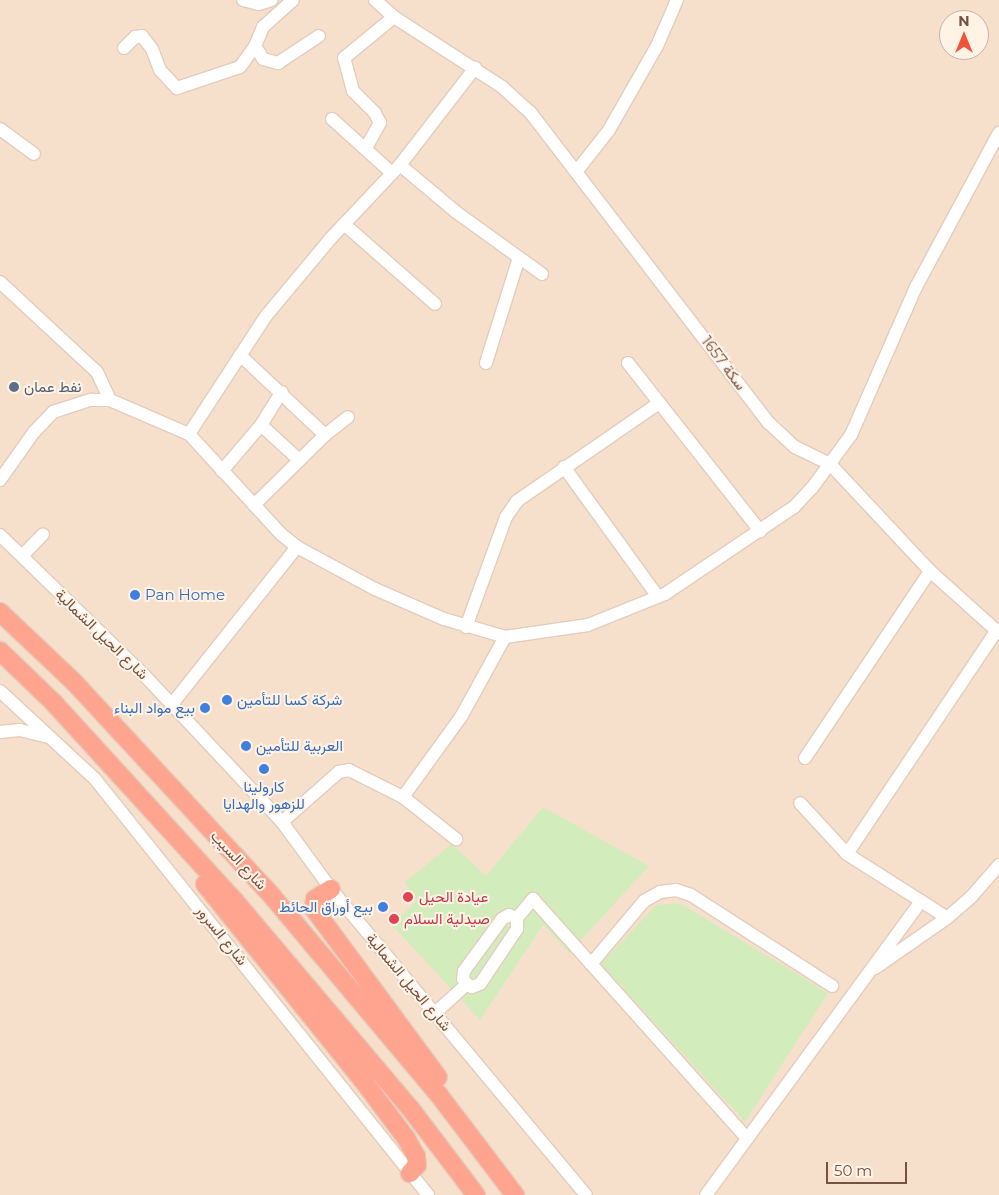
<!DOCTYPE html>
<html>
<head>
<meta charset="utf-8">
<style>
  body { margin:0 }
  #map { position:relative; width:999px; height:1195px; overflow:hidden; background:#feefde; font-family:Montserrat,Vazirmatn,sans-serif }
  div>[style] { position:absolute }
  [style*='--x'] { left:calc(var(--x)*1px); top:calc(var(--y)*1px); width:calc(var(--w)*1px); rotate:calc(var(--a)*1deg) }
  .residential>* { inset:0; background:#f6e0cb }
  .green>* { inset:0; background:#d3ecbc }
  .roads { filter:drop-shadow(1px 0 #e4ccbc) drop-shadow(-1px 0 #e4ccbc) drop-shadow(0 1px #e4ccbc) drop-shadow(0 -1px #e4ccbc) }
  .minor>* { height:12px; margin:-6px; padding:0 6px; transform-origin:6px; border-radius:6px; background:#fff }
  .highway>* { height:18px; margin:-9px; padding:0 9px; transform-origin:9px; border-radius:9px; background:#fea48f }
  .dots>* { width:14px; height:14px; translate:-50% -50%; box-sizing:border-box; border:2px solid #fff3e6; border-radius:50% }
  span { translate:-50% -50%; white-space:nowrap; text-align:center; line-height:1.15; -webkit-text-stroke:4px #fff3e6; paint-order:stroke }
  .street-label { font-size:15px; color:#755244 }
  .service-label { font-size:15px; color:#4e5e75 }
  .left { translate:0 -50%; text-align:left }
  .shop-label { font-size:15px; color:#366cbe }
  .right { translate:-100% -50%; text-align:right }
  .health-label { font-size:15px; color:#be3a42 }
  .north { position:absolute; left:939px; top:10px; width:50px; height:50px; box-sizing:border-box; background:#fff3e6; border:1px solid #c8b3a5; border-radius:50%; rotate:0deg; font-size:14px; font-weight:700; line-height:20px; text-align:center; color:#755244 }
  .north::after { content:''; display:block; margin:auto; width:18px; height:22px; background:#f35437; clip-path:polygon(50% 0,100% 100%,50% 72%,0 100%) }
  .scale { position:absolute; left:826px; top:1162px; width:81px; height:22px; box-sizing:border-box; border:2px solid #755244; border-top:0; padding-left:6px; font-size:15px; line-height:18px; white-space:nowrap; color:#755244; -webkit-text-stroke:4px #fff3e6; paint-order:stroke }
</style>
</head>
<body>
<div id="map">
  <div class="residential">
    <i style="clip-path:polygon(evenodd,0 0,999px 0,999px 1195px,0 1195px,0 0,949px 20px,979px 20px,979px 50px,949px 50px,949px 20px)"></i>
  </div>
  <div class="green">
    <i style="clip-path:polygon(543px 807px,649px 866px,569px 953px,543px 925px,480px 1020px,392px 925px,416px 901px,405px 882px,452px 844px,486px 876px)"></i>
    <i style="clip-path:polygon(680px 903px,828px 993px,745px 1122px,601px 964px,656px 905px)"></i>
  </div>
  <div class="roads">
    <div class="minor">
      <i style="--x:243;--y:0;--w:16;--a:14"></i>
      <i style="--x:259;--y:4;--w:13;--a:-18"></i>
      <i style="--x:375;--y:0;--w:25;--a:42"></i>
      <i style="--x:394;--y:17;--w:129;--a:32.9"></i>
      <i style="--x:502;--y:87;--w:38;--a:42"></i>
      <i style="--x:530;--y:112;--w:392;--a:52.5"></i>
      <i style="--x:769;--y:423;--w:35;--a:43"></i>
      <i style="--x:795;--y:447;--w:39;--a:26"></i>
      <i style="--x:830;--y:464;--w:146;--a:46.9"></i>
      <i style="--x:930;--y:571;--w:93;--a:41.9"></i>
      <i style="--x:255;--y:46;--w:15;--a:58"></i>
      <i style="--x:263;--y:59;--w:16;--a:15"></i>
      <i style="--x:278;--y:63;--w:49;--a:-33.4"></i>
      <i style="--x:124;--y:48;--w:16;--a:-45"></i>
      <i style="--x:135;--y:37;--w:7;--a:-8"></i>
      <i style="--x:142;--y:36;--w:16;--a:52"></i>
      <i style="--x:152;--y:49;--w:22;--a:69"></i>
      <i style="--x:160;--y:70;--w:25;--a:47"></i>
      <i style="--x:177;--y:88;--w:66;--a:-18.4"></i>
      <i style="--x:240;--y:67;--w:26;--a:-54"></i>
      <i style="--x:255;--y:46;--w:21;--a:-67"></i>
      <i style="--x:263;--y:27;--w:40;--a:-42"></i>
      <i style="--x:332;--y:119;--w:81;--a:42"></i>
      <i style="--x:0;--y:129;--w:42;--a:36.3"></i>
      <i style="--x:366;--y:148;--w:29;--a:-61"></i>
      <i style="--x:380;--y:123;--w:11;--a:-117"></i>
      <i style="--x:375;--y:113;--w:31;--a:-135"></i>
      <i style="--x:353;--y:91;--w:34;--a:-105"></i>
      <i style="--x:344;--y:58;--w:65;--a:-39.4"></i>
      <i style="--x:400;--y:165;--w:73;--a:40"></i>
      <i style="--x:456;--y:212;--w:106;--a:35.8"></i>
      <i style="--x:576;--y:172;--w:53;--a:-51.8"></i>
      <i style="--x:609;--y:130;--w:97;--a:-60.3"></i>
      <i style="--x:657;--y:46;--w:50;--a:-66.5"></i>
      <i style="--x:344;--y:224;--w:121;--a:41.3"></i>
      <i style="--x:0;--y:282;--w:132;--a:42.9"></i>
      <i style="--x:97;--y:372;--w:31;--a:65"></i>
      <i style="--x:240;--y:355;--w:117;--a:43.3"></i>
      <i style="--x:486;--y:363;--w:110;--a:-72.6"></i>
      <i style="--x:628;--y:363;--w:214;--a:51.8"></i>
      <i style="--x:261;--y:425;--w:52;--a:42.6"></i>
      <i style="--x:189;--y:434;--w:141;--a:-56.9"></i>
      <i style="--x:266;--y:316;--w:102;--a:-50.2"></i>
      <i style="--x:331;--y:238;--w:100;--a:-46.6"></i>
      <i style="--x:400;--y:165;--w:123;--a:-52.3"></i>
      <i style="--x:564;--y:467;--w:160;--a:54.1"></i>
      <i style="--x:222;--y:471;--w:60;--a:-49.7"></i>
      <i style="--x:261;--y:425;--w:39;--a:-58"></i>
      <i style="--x:0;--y:480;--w:59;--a:-54.7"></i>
      <i style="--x:34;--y:432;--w:28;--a:-46"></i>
      <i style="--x:53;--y:412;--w:40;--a:-18"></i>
      <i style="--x:91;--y:400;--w:19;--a:0"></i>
      <i style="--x:110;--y:400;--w:86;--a:23.3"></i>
      <i style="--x:189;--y:434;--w:136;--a:47.4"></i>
      <i style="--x:281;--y:534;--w:21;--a:39"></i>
      <i style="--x:297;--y:547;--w:89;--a:28.3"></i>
      <i style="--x:375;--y:589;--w:75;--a:23.5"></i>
      <i style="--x:444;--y:619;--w:64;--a:16.4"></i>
      <i style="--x:505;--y:637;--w:84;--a:-8.2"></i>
      <i style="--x:588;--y:625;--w:83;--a:-21.9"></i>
      <i style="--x:665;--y:594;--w:156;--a:-34"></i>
      <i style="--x:794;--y:507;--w:26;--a:-47"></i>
      <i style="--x:812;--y:488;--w:66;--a:-53.7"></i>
      <i style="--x:851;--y:435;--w:162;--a:-66.3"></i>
      <i style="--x:916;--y:287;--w:175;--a:-61.7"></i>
      <i style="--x:254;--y:505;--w:100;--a:-44.6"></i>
      <i style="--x:325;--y:435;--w:29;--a:-38"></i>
      <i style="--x:0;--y:535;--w:202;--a:44.2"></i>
      <i style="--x:145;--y:676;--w:200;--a:46.8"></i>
      <i style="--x:282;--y:822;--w:83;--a:53.8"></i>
      <i style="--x:331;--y:889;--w:398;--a:50.2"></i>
      <i style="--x:22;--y:556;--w:30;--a:-46"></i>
      <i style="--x:466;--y:627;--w:117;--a:-70"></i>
      <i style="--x:506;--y:517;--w:19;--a:-55"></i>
      <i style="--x:517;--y:501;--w:173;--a:-34.6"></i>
      <i style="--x:0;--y:691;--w:129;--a:42.8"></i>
      <i style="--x:95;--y:779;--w:533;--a:51.32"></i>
      <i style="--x:172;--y:704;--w:201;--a:-51.5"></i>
      <i style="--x:0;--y:732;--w:20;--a:-6"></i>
      <i style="--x:20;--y:730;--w:30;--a:14"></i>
      <i style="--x:805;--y:758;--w:225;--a:-56.2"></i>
      <i style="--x:403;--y:797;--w:99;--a:-54.1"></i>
      <i style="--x:461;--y:717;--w:91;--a:-61.2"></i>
      <i style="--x:282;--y:822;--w:76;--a:-41.3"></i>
      <i style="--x:339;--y:772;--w:10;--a:-11"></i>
      <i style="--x:349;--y:770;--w:60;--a:26.6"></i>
      <i style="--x:403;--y:797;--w:68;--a:38.4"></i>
      <i style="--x:847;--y:854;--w:270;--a:-56.2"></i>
      <i style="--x:921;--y:901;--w:31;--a:33"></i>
      <i style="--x:509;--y:915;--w:9;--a:21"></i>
      <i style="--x:517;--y:918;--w:11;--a:90"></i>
      <i style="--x:517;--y:929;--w:66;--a:123.9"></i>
      <i style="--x:480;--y:984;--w:9;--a:159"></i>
      <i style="--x:472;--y:987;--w:6;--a:-149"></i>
      <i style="--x:467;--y:984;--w:6;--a:-129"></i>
      <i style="--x:463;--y:979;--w:8;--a:-83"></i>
      <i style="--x:464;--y:971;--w:64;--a:-53.8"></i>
      <i style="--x:502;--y:919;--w:8;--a:-30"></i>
      <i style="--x:517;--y:918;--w:25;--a:-50"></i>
      <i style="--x:533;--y:899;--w:321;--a:48.2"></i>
      <i style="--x:591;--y:964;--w:82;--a:-49.9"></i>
      <i style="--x:644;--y:901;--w:18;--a:-29"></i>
      <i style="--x:660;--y:892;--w:16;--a:-7"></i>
      <i style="--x:676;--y:890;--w:16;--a:18"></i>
      <i style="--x:691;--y:895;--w:168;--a:32.8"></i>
      <i style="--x:875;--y:968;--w:88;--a:-34.8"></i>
      <i style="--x:947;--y:918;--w:33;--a:-41"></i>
      <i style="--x:972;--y:896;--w:41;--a:-48.9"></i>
      <i style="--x:435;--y:1013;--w:43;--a:-42.2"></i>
      <i style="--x:706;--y:1195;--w:364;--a:-53.8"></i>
      <i style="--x:921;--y:901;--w:88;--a:-147.6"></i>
      <i style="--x:847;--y:854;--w:69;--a:-132.7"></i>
    </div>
    <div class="highway">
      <i style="--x:0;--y:612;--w:100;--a:43.4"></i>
      <i style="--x:73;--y:681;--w:293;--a:47.2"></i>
      <i style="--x:272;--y:896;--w:260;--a:50"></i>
      <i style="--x:439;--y:1095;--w:126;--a:52.8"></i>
      <i style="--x:0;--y:651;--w:75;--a:43.9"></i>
      <i style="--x:54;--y:703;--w:267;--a:47.6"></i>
      <i style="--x:234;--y:900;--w:272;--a:49.8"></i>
      <i style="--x:410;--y:1108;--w:109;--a:52.8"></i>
      <i style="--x:205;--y:884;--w:250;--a:51.2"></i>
      <i style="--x:362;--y:1079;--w:74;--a:53.3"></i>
      <i style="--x:406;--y:1138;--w:21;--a:61"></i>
      <i style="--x:416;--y:1156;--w:9;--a:84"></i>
      <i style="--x:417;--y:1165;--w:11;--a:131"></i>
      <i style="--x:331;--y:889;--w:19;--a:148"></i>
      <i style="--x:315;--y:899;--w:10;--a:96"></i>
      <i style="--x:314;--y:909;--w:209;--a:53.6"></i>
    </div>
  </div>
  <div class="dots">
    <i style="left:14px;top:387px;background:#5c6f8a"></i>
    <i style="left:135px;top:595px;background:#3f7fe0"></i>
    <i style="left:227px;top:700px;background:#3f7fe0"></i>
    <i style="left:205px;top:708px;background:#3f7fe0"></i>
    <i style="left:246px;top:746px;background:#3f7fe0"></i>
    <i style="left:264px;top:769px;background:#3f7fe0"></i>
    <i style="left:408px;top:897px;background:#e0444e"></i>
    <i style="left:383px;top:907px;background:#3f7fe0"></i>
    <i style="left:394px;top:919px;background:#e0444e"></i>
  </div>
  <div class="street-label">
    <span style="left:724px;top:363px;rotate:53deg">سكة 1657</span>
    <span style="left:102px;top:634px;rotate:44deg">شارع الحيل الشمالية</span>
    <span style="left:239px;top:860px;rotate:47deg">شارع السيب</span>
    <span style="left:222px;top:935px;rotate:51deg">شارع السرور</span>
    <span style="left:409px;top:982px;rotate:50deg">شارع الحيل الشمالية</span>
  </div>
  <div class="service-label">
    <span class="left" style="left:24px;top:387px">نفط عمان</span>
  </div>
  <div class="shop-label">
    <span class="left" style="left:145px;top:595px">Pan Home</span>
    <span class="left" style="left:237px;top:700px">شركة كسا للتأمين</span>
    <span class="right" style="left:195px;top:708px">بيع مواد البناء</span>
    <span class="left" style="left:256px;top:746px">العربية للتأمين</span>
    <span style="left:264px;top:795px">كارولينا<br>للزهور والهدايا</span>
    <span class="right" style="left:373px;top:907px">بيع أوراق الحائط</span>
  </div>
  <div class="health-label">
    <span class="left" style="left:419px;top:897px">عيادة الحيل</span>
    <span class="left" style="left:404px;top:919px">صيدلية السلام</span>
  </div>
  <div class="north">N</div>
  <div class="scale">50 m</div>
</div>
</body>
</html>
